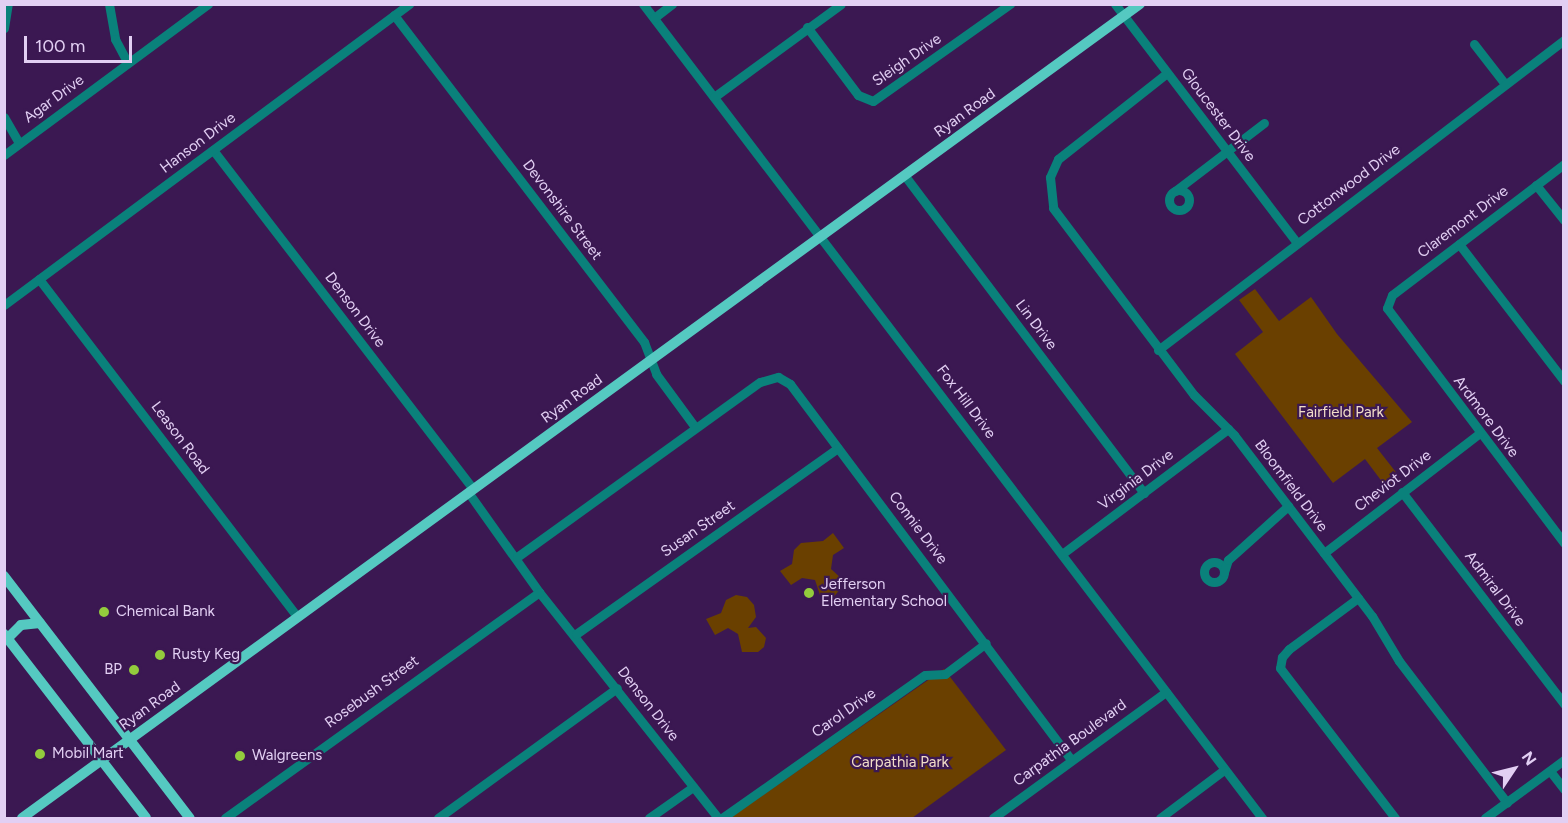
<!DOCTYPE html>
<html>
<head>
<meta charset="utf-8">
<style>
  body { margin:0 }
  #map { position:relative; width:1568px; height:823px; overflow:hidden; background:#3b1852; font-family:Figtree,sans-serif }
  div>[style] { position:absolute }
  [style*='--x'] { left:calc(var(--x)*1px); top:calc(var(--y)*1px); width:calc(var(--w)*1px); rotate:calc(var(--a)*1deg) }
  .green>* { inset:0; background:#6a4000 }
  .minor>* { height:9px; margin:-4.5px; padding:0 4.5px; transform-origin:4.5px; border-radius:4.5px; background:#0a817b }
  .minor>.ring { margin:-4.5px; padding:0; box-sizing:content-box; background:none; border:9px solid #0a817b; border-radius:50% }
  .major>* { height:10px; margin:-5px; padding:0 5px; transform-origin:5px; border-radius:5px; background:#55c9c1 }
  .dots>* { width:16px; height:16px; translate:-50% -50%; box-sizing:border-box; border:3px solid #3b1852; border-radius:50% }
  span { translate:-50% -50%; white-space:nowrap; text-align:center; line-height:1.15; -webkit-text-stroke:4.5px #3b1852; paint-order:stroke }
  .street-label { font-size:15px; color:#e2cff3 }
  .park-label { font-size:15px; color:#f1ddc8 }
  .poi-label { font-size:15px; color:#e2cff3 }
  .left { translate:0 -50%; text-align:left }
  .right { translate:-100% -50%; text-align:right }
  .frame { position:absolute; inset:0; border:6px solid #e2cff3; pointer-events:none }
  .north { position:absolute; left:1484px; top:739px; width:60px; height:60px; -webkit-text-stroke:4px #3b1852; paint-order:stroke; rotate:55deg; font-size:16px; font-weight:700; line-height:24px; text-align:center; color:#e2cff3 }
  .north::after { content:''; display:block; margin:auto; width:21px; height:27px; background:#e2cff3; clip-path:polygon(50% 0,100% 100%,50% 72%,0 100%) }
  .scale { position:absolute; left:24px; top:36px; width:108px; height:27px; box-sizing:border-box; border:3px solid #e2cff3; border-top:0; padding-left:8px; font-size:18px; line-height:21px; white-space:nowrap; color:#e2cff3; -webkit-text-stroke:4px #3b1852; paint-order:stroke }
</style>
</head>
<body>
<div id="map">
  <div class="green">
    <i style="clip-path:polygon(1255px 289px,1279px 321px,1311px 297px,1337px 334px,1412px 422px,1377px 448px,1402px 480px,1389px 491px,1365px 459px,1333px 483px,1235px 354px,1263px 332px,1239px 300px)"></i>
    <i style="clip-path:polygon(833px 533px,844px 548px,833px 555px,831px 569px,842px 579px,842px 587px,831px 600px,820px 595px,815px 580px,802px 578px,791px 585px,780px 571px,792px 564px,794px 550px,801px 543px,823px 541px)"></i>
    <i style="clip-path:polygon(736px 595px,747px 597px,754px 605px,756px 617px,748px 628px,756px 627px,766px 638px,764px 647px,758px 652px,742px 652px,738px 634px,728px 628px,715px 635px,706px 619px,721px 613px,726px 600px)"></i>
    <i style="clip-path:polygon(944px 669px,1006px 750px,912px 818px,730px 818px)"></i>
  </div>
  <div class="minor">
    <i style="--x:109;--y:4;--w:36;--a:80"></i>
    <i style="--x:115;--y:39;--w:27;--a:62"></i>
    <i style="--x:643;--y:4;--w:1023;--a:52.75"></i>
    <i style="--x:1115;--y:4;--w:300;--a:52.7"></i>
    <i style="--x:394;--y:15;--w:412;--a:52.6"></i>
    <i style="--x:644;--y:342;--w:34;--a:69"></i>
    <i style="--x:656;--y:374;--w:66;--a:53.7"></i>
    <i style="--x:654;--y:18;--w:23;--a:-38"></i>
    <i style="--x:807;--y:27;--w:85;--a:53.1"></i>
    <i style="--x:858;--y:95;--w:16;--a:22"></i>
    <i style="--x:873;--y:101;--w:168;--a:-35.3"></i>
    <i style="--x:4;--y:28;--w:24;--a:-81"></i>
    <i style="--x:1474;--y:44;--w:51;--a:52.2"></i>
    <i style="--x:1167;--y:73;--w:139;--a:141.7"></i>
    <i style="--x:1058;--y:159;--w:20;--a:114"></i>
    <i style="--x:1050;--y:177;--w:31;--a:84"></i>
    <i style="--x:1053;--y:208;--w:234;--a:53"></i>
    <i style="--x:1194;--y:395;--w:57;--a:45"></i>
    <i style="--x:1234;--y:435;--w:228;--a:52.7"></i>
    <i style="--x:1372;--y:616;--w:52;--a:59"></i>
    <i style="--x:1399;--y:661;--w:178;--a:52.7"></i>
    <i style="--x:714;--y:97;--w:157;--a:-36.2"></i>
    <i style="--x:4;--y:117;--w:30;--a:60"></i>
    <i style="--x:213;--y:150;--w:427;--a:52.5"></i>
    <i style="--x:4;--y:155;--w:254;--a:-36.5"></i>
    <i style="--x:1564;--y:164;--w:216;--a:142.7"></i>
    <i style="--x:1392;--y:295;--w:14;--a:111"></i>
    <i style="--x:1387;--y:308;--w:294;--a:53"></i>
    <i style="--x:905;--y:176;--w:397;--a:53"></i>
    <i style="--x:1536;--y:185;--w:45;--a:51.3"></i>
    <i class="ring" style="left:1169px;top:190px;width:11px;height:11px"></i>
    <i style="--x:1175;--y:191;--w:112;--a:-37.4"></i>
    <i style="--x:1459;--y:244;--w:173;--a:52.5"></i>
    <i style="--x:39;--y:279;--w:424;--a:52.6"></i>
    <i style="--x:4;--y:305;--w:505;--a:-36.62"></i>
    <i style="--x:1158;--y:350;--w:511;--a:-37.36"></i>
    <i style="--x:468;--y:492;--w:123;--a:54.6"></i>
    <i style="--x:539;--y:592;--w:288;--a:51.6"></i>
    <i style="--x:1402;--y:492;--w:267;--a:52.6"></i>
    <i style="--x:1324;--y:553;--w:197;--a:-37.6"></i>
    <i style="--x:1062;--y:554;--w:208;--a:-37"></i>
    <i style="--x:517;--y:557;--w:299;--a:-35.8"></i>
    <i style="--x:760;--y:382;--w:19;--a:-16"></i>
    <i style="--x:778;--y:377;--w:14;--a:30"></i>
    <i style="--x:790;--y:384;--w:469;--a:53.2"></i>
    <i class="ring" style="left:1204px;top:562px;width:11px;height:11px"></i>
    <i style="--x:1224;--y:572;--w:13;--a:-72"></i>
    <i style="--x:1228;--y:560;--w:81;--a:-42"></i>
    <i style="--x:1358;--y:598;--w:86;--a:143.5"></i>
    <i style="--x:1289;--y:649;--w:11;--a:131"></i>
    <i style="--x:1282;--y:657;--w:11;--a:100"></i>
    <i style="--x:1280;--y:668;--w:189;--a:52.5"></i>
    <i style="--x:576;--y:634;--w:321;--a:-35.4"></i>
    <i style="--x:1550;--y:771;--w:23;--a:52"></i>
    <i style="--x:225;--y:818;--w:387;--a:-35.7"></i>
    <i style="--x:438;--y:818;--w:221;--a:-36"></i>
    <i style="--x:649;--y:818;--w:54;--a:-35.2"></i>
    <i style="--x:722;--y:818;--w:248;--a:-35.2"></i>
    <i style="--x:925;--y:675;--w:20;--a:-3"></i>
    <i style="--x:945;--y:674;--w:51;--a:-37.1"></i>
    <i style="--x:993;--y:818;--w:214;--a:-36.1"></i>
    <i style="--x:1160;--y:818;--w:80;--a:-36.9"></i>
    <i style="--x:1485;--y:818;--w:98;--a:-36.3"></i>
  </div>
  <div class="major">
    <i style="--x:4;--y:576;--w:305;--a:52.5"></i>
    <i style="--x:4;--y:634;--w:232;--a:52.3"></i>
    <i style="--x:8;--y:638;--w:18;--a:-45"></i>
    <i style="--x:21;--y:625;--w:19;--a:-6"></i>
    <i style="--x:22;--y:818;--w:1383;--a:-36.06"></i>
  </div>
  <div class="dots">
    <i style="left:809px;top:593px;background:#93cc3d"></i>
    <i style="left:104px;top:612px;background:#93cc3d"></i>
    <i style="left:160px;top:655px;background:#93cc3d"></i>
    <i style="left:134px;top:670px;background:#93cc3d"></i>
    <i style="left:40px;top:754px;background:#93cc3d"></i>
    <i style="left:240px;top:756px;background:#93cc3d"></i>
  </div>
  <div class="street-label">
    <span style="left:907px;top:60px;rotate:-35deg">Sleigh Drive</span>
    <span style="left:54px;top:99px;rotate:-36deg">Agar Drive</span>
    <span style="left:965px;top:113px;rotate:-36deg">Ryan Road</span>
    <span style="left:1218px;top:115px;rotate:53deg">Gloucester Drive</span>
    <span style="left:198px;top:143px;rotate:-37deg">Hanson Drive</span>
    <span style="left:1349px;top:185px;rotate:-37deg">Cottonwood Drive</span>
    <span style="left:562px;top:210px;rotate:53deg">Devonshire Street</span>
    <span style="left:1463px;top:222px;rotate:-37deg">Claremont Drive</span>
    <span style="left:355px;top:310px;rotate:53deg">Denson Drive</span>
    <span style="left:1036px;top:325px;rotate:53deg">Lin Drive</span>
    <span style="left:572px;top:399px;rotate:-36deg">Ryan Road</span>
    <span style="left:966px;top:402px;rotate:53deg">Fox Hill Drive</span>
    <span style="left:1486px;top:417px;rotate:53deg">Ardmore Drive</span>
    <span style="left:180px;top:438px;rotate:53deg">Leason Road</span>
    <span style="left:1136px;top:480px;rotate:-37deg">Virginia Drive</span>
    <span style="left:1393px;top:481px;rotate:-37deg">Cheviot Drive</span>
    <span style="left:1291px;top:486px;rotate:53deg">Bloomfield Drive</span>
    <span style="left:918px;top:528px;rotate:53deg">Connie Drive</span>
    <span style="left:698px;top:529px;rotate:-35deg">Susan Street</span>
    <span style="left:1495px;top:589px;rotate:53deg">Admiral Drive</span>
    <span style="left:372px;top:692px;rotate:-36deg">Rosebush Street</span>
    <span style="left:648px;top:704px;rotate:52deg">Denson Drive</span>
    <span style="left:150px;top:706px;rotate:-36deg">Ryan Road</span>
    <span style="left:844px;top:713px;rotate:-35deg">Carol Drive</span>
    <span style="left:1070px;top:743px;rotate:-36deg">Carpathia Boulevard</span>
  </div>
  <div class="park-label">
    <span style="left:1341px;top:413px">Fairfield Park</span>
    <span style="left:900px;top:763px">Carpathia Park</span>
  </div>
  <div class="poi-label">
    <span class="left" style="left:821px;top:593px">Jefferson<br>Elementary School</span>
    <span class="left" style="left:116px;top:612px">Chemical Bank</span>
    <span class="left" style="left:172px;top:655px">Rusty Keg</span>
    <span class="right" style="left:122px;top:670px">BP</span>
    <span class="left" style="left:52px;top:754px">Mobil Mart</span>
    <span class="left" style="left:252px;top:756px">Walgreens</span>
  </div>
  <div class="frame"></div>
  <div class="north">N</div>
  <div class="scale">100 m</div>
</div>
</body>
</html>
